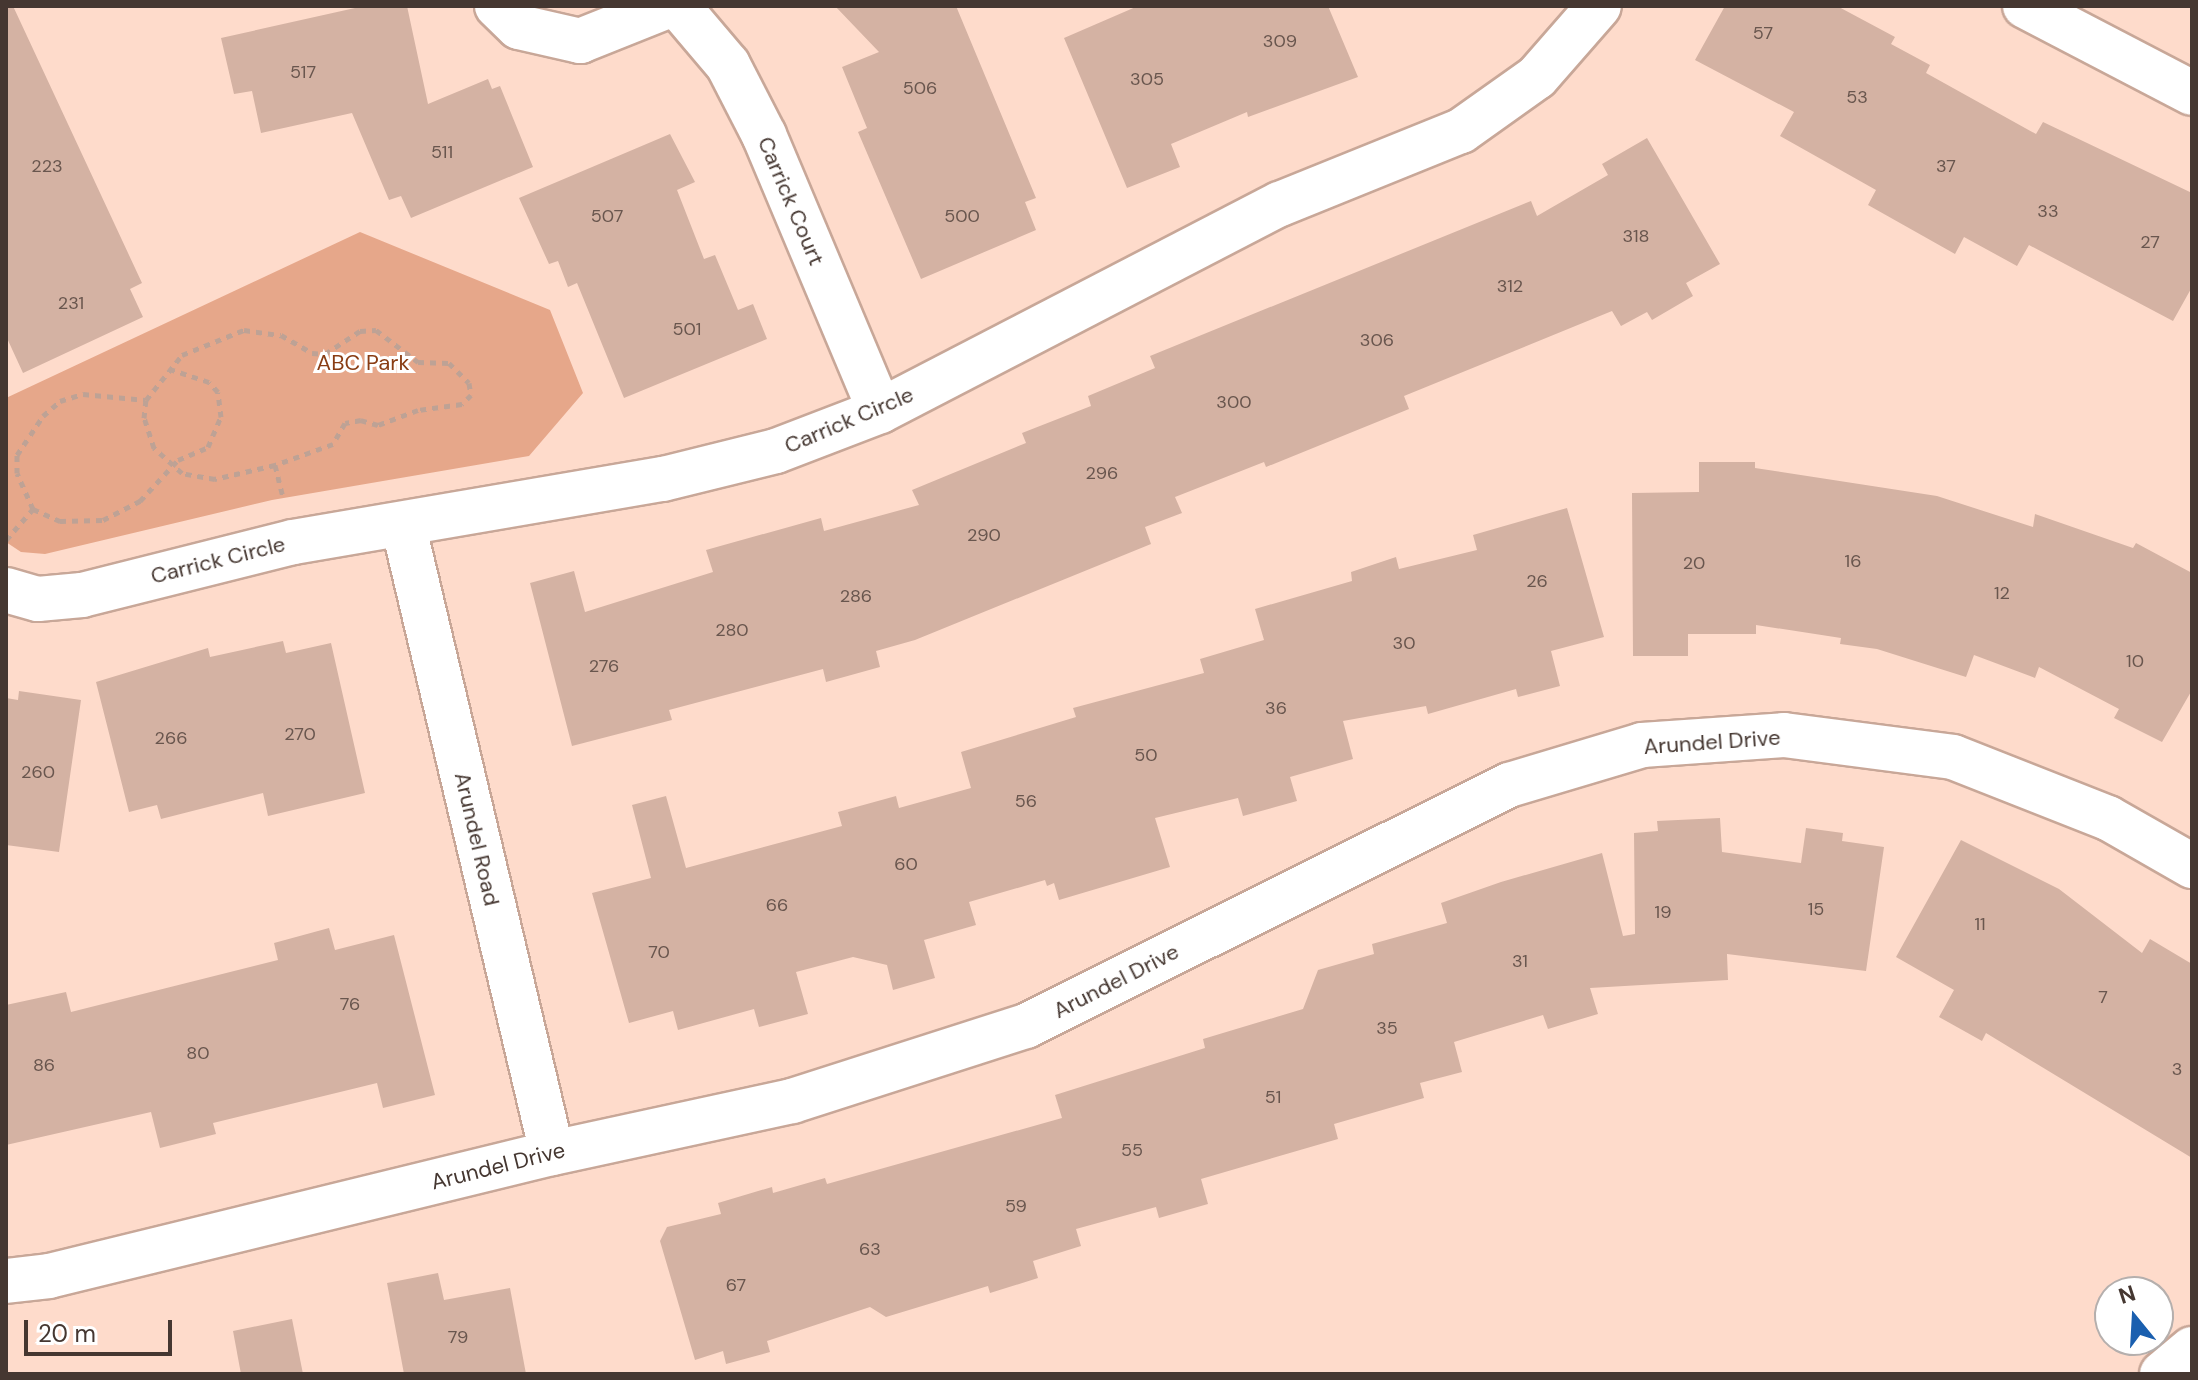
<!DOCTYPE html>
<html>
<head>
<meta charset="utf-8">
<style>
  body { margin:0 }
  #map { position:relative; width:2198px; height:1380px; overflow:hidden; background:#fedbcb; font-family:"DM Sans",sans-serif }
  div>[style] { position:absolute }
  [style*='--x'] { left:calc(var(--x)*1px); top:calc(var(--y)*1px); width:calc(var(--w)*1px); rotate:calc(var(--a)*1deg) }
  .green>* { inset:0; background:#e6a78a }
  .building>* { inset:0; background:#d4b2a3 }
  .path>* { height:5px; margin-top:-2.5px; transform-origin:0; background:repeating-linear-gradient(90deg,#bea295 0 6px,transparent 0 12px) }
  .roads { filter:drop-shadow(2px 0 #c8a798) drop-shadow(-2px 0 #c8a798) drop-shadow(0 2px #c8a798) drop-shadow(0 -2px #c8a798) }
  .minor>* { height:44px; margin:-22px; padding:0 22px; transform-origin:22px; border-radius:22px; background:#fff }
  span { translate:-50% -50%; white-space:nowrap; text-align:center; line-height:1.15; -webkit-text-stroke:6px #fff; paint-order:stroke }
  .number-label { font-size:18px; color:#69564e }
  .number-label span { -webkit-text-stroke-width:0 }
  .street-label { font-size:22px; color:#453731 }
  .park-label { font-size:22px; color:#893d14 }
  .frame { position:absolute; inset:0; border:8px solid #453731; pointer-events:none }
  .north { position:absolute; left:2094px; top:1276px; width:80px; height:80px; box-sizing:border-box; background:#fff; border:2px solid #b5afad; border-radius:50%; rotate:342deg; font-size:22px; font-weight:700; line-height:32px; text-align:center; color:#453731 }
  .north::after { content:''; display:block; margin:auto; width:28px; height:36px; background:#1a5faf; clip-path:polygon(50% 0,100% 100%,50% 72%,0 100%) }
  .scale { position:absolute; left:24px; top:1320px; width:148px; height:36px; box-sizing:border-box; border:4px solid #453731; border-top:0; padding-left:10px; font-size:24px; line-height:28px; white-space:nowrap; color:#453731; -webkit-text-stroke:6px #fff; paint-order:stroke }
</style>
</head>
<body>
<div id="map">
  <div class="green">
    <i style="clip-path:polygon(360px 232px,550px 310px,583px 393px,529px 456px,272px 500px,45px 554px,21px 552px,6px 542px,6px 398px)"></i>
  </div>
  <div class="building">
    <i style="clip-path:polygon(6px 6px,13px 6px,142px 283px,130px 289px,143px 317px,23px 373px,6px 336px)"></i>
    <i style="clip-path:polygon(364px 6px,407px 6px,428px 104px,488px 79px,492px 89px,500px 86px,533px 167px,411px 218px,401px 196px,389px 200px,352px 113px,261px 133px,252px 91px,234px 94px,221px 38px)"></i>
    <i style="clip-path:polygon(835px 6px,956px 6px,1036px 198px,1025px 202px,1036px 230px,921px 279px,858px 132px,867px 128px,842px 67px,879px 52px)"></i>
    <i style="clip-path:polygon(1138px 6px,1328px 6px,1358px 77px,1248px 117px,1247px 112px,1171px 144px,1180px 167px,1127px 188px,1064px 38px)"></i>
    <i style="clip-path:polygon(1725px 6px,1837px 6px,1895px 37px,1891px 44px,1930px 65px,1926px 73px,2036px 134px,2043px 122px,2192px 193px,2192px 287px,2173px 321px,2029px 245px,2017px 266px,1964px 237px,1955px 254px,1868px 205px,1876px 190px,1780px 136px,1794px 112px,1695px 60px)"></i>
    <i style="clip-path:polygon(670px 134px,695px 182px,677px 190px,704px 259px,715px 255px,738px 310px,753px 304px,767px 339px,624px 398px,577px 283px,568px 287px,558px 261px,549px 264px,519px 198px)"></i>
    <i style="clip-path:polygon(1647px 138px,1720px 264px,1686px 283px,1693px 296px,1652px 320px,1647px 312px,1621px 326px,1612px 311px,1404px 396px,1409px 409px,1266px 467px,1264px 462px,1175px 497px,1182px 513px,1145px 527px,1151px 544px,915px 640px,876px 651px,880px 667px,826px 682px,823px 669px,669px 710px,672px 720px,572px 746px,530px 583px,574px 571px,585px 612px,713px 572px,706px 550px,821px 518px,824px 531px,919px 505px,912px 490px,1026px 443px,1022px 433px,1091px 406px,1088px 396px,1155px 368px,1150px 356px,1531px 201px,1537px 216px,1608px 175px,1602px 164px)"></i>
    <i style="clip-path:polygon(1699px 462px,1755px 462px,1755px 468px,1937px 496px,2033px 527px,2035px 514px,2133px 548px,2136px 543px,2192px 573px,2192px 690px,2162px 742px,2114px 718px,2119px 709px,2039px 667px,2035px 678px,1974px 655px,1966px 677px,1877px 649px,1840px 644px,1841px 638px,1756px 625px,1756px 634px,1688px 634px,1688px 656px,1633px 656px,1632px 493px,1699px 492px)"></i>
    <i style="clip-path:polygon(1567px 508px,1604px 637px,1551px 651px,1560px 686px,1518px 697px,1516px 689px,1428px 714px,1426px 706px,1343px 721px,1353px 759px,1290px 777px,1297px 801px,1243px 816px,1238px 798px,1155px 818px,1170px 867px,1059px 900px,1054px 883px,1047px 886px,1045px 880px,969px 902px,976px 925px,924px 940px,935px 978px,893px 990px,887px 965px,853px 957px,796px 972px,808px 1014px,759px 1027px,754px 1009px,678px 1030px,673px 1011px,629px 1023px,592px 893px,651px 878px,632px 805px,666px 796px,686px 868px,842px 826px,838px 812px,896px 796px,899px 808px,971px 788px,961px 752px,1076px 717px,1073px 708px,1204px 673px,1200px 659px,1264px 640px,1255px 609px,1352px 581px,1351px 572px,1396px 557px,1399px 569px,1477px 550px,1473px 535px)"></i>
    <i style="clip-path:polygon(283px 641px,286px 653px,331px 643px,365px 793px,268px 816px,263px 793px,161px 819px,157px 805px,129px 812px,96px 682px,208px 648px,210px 657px)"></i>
    <i style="clip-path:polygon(19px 691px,81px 700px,59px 852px,6px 845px,6px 698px,18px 700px)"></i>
    <i style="clip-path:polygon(1720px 818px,1722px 852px,1801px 863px,1806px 828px,1843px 833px,1842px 841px,1884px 847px,1866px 971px,1727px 954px,1728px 980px,1590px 988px,1598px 1014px,1548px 1029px,1543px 1015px,1454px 1042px,1462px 1072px,1420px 1083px,1424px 1098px,1334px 1124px,1338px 1139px,1201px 1179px,1208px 1204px,1159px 1218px,1156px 1207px,1076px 1229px,1081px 1246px,1033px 1261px,1038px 1278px,990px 1293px,988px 1286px,886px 1317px,870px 1307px,767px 1341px,770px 1352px,726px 1364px,723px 1351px,695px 1360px,660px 1241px,667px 1227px,721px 1214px,718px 1203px,772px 1187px,773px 1193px,825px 1178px,827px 1184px,1062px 1118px,1055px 1095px,1205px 1048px,1203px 1039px,1303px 1009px,1318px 970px,1374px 954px,1372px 944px,1447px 923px,1441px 903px,1501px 882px,1602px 853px,1623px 936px,1635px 934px,1634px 833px,1658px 831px,1657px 821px)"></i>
    <i style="clip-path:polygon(1961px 840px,2059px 889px,2142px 953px,2150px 939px,2192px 964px,2192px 1158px,1986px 1033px,1982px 1041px,1939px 1017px,1954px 990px,1896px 957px)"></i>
    <i style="clip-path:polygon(329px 928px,335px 950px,394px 935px,435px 1095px,383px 1108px,377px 1083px,213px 1123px,216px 1134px,160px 1148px,151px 1112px,6px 1145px,6px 1005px,66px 992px,71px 1012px,278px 960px,274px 943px)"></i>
    <i style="clip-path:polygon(438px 1273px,444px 1300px,510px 1288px,526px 1374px,404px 1374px,387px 1283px)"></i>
    <i style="clip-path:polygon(292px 1319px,303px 1374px,241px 1374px,233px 1331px)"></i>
  </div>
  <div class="path">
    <i style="--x:275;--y:465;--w:62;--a:166.9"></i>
    <i style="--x:215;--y:479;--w:34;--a:-170"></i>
    <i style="--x:182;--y:473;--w:38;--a:-138"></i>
    <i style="--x:154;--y:448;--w:32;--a:-108"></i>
    <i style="--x:144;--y:418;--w:18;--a:-84"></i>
    <i style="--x:146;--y:400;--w:58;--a:-51.3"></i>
    <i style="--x:182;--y:355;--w:67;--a:-22"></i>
    <i style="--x:244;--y:330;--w:37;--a:8"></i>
    <i style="--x:281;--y:335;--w:36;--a:30"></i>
    <i style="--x:312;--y:353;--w:13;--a:4"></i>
    <i style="--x:325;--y:354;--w:42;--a:-33.3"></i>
    <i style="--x:360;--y:331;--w:16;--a:-4"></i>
    <i style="--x:376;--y:330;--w:53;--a:37.3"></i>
    <i style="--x:418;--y:362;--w:31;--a:2"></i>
    <i style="--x:449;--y:363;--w:28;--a:45"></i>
    <i style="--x:469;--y:383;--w:12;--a:81"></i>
    <i style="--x:471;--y:395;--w:13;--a:135"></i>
    <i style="--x:462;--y:404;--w:44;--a:172.2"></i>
    <i style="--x:418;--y:410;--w:43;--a:159.4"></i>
    <i style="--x:378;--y:425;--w:18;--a:-164"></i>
    <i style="--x:361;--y:420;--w:16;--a:169"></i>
    <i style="--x:345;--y:423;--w:24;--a:120"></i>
    <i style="--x:333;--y:444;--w:62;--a:160.1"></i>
    <i style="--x:275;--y:465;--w:34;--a:76"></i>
    <i style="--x:33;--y:509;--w:30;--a:24"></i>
    <i style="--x:60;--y:521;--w:43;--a:-1.3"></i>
    <i style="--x:103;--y:520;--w:42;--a:-27.2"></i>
    <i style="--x:140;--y:501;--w:56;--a:-47.2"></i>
    <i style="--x:178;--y:460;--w:33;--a:-23"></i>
    <i style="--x:208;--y:447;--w:33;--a:-67"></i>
    <i style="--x:221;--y:417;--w:25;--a:-97"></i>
    <i style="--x:218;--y:392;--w:13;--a:-132"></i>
    <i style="--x:209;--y:382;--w:41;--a:-161.6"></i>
    <i style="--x:6;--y:540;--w:41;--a:-48.9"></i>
    <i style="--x:33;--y:509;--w:39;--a:-114"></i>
    <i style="--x:17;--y:473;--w:18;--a:-90"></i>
    <i style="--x:17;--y:455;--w:47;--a:-56.3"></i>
    <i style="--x:43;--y:416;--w:23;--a:-41"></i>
    <i style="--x:60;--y:401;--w:24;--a:-17"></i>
    <i style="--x:83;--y:394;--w:63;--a:5.4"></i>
  </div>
  <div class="roads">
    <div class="minor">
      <i style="--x:497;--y:6;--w:30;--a:44"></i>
      <i style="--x:519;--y:27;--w:63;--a:12.9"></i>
      <i style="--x:580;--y:41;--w:95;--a:-21.7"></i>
      <i style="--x:678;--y:6;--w:77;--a:49.7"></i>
      <i style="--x:728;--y:65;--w:79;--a:62.8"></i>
      <i style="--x:764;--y:135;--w:299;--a:67.2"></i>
      <i style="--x:2025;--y:6;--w:188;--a:27.5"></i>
      <i style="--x:403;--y:524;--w:646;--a:76.67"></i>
      <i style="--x:6;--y:590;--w:33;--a:16"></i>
      <i style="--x:38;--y:599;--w:44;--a:-5.2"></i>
      <i style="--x:82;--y:595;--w:218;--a:-14.1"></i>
      <i style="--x:293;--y:542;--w:375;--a:-9.7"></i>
      <i style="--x:663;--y:479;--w:116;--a:-13.9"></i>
      <i style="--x:776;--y:451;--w:111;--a:-21"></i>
      <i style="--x:880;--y:411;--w:450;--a:-27.4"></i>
      <i style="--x:1280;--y:204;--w:195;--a:-22"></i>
      <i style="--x:1461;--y:131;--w:93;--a:-35.4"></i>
      <i style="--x:1537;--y:77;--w:94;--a:-48.9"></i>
      <i style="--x:6;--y:1281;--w:43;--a:-6.6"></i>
      <i style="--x:49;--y:1276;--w:518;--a:-13.74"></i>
      <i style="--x:552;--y:1153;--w:246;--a:-12.2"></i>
      <i style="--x:792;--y:1101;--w:246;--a:-17.8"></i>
      <i style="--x:1026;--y:1026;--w:540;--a:-26.52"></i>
      <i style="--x:1509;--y:785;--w:139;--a:-16.7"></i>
      <i style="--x:1642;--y:745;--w:142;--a:-4"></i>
      <i style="--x:1784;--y:735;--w:170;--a:7.4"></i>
      <i style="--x:1953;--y:757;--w:167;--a:21.5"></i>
      <i style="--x:2108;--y:818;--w:97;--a:29.7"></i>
      <i style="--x:2162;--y:1374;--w:39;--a:-40"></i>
    </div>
  </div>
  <div class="number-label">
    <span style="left:1763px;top:33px">57</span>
    <span style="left:1280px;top:41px">309</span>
    <span style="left:303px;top:72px">517</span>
    <span style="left:1147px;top:79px">305</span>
    <span style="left:920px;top:88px">506</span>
    <span style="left:1857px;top:97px">53</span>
    <span style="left:442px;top:152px">511</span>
    <span style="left:47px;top:166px">223</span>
    <span style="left:1946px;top:166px">37</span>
    <span style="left:2048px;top:211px">33</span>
    <span style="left:607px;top:216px">507</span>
    <span style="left:962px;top:216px">500</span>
    <span style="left:1636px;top:236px">318</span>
    <span style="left:2150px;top:242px">27</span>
    <span style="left:1510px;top:286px">312</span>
    <span style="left:71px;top:303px">231</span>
    <span style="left:687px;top:329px">501</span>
    <span style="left:1377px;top:340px">306</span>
    <span style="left:1234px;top:402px">300</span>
    <span style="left:1102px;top:473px">296</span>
    <span style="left:984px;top:535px">290</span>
    <span style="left:1853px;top:561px">16</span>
    <span style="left:1694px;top:563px">20</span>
    <span style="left:1537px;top:581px">26</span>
    <span style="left:2002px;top:593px">12</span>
    <span style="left:856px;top:596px">286</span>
    <span style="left:732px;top:630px">280</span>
    <span style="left:1404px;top:643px">30</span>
    <span style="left:2135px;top:661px">10</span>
    <span style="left:604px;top:666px">276</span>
    <span style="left:1276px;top:708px">36</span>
    <span style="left:300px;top:734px">270</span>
    <span style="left:171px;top:738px">266</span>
    <span style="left:1146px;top:755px">50</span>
    <span style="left:38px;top:772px">260</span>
    <span style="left:1026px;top:801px">56</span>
    <span style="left:906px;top:864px">60</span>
    <span style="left:777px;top:905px">66</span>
    <span style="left:1816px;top:909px">15</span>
    <span style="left:1663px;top:912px">19</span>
    <span style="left:1980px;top:924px">11</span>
    <span style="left:659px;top:952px">70</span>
    <span style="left:1520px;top:961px">31</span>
    <span style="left:2103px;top:997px">7</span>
    <span style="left:350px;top:1004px">76</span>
    <span style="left:1387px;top:1028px">35</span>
    <span style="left:198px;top:1053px">80</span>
    <span style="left:44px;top:1065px">86</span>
    <span style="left:2177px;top:1069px">3</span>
    <span style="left:1273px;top:1097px">51</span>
    <span style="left:1132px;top:1150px">55</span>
    <span style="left:1016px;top:1206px">59</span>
    <span style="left:870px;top:1249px">63</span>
    <span style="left:736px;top:1285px">67</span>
    <span style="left:458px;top:1337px">79</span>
  </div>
  <div class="street-label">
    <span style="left:791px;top:201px;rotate:67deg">Carrick Court</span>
    <span style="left:849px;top:420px;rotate:-23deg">Carrick Circle</span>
    <span style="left:218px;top:560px;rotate:-14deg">Carrick Circle</span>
    <span style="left:1712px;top:742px;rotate:-4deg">Arundel Drive</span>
    <span style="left:477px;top:839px;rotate:77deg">Arundel Road</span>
    <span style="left:1116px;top:981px;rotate:-27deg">Arundel Drive</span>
    <span style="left:498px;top:1166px;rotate:-14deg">Arundel Drive</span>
  </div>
  <div class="park-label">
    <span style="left:363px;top:363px">ABC Park</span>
  </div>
  <div class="frame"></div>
  <div class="north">N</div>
  <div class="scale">20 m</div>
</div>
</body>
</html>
